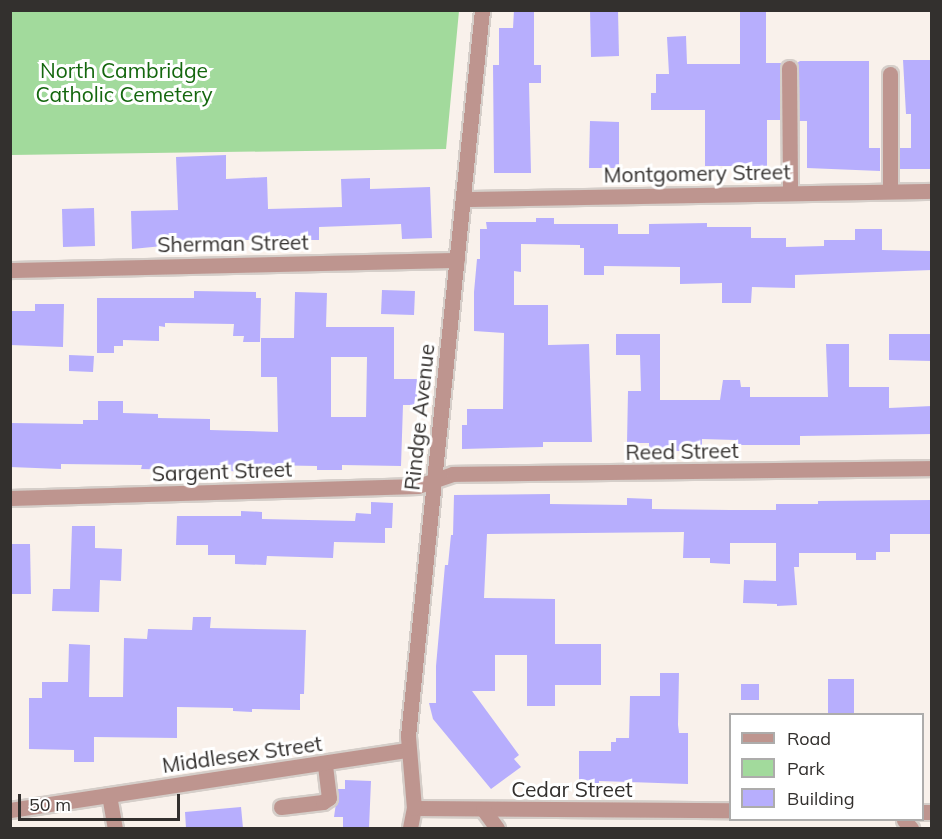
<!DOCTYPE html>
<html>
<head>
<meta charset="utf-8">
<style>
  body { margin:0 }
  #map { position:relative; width:942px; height:839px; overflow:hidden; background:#f9f1eb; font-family:Mulish,sans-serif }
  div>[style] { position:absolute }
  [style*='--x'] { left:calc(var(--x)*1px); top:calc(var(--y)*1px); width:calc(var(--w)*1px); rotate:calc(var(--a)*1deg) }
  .green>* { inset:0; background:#a2da9c }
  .building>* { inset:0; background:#b7aefd }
  .roads { filter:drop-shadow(2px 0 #d5cec9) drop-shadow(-2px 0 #d5cec9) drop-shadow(0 2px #d5cec9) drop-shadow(0 -2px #d5cec9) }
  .minor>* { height:15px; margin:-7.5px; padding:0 7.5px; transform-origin:7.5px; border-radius:7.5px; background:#be958f }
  span { translate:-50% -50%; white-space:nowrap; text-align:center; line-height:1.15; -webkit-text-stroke:6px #fff; paint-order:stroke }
  .park-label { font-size:21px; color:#14670e }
  .street-label { font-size:21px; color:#33302e }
  .frame { position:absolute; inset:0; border:12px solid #33302e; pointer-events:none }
  .legend { position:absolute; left:729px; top:713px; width:195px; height:108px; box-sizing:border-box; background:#fff; border:2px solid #adacab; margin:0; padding:8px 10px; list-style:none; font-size:18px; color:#33302e }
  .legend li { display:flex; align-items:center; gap:12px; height:30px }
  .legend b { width:30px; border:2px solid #adacab }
  .scale { position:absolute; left:18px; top:794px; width:162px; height:27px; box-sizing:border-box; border:3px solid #33302e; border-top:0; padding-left:8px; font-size:18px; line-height:21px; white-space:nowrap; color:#33302e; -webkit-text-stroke:4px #fff; paint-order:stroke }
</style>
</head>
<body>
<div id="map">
  <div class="green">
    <i style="clip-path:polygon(10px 11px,459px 11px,446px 149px,11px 155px)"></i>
  </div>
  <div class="building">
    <i style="clip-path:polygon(514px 10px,534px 10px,534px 65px,541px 65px,541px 83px,529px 83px,531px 173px,494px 173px,493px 65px,499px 65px,499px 28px,513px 28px)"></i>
    <i style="clip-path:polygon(590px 10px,618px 10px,619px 56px,591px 57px)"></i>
    <i style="clip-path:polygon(740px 10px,766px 10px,766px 63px,781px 63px,780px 120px,767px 120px,767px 166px,705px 166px,705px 110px,651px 110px,651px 93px,656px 93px,656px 74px,669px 74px,667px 37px,686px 36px,687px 64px,740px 64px)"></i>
    <i style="clip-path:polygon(903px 60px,932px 60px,932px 169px,900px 169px,900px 148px,911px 148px,911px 114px,906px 114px)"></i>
    <i style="clip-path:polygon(800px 61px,869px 61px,869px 148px,880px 148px,880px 171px,807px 168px,807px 121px,799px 121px,797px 63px)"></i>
    <i style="clip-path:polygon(590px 121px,619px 122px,619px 168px,589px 168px)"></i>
    <i style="clip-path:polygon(226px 155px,226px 179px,267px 177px,268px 209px,342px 207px,341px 179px,370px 178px,370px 189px,430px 187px,432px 238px,402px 239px,401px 224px,319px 227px,319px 240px,224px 240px,132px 249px,131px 211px,178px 210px,176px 157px)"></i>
    <i style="clip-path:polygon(94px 208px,95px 246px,63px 247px,62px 209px)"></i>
    <i style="clip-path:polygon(536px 218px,554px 218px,554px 224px,618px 224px,618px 234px,649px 234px,649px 224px,707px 223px,707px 227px,751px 227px,751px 238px,786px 238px,786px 247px,824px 246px,824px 240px,855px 240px,855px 229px,882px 229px,882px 250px,932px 251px,932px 270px,795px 275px,795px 288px,752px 287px,751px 303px,722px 303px,722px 283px,680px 284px,680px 267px,604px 266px,604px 275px,584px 275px,584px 248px,580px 248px,580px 245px,521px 244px,521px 272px,514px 271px,514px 305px,548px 305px,548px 345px,589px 344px,592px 442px,543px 442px,543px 447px,462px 449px,462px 425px,467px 425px,467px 409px,503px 409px,504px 333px,474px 331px,474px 292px,477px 259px,480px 259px,480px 229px,487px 229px,486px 222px,536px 222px)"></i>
    <i style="clip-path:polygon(382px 290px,415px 291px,414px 315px,381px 314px)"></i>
    <i style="clip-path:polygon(194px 291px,256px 292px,256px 298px,261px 298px,260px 342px,243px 342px,244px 336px,233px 336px,234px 324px,165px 323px,165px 327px,159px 326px,159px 341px,123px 340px,123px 346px,114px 346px,114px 353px,97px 353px,97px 298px,194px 298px)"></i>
    <i style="clip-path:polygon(evenodd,295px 292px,327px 293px,326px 327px,394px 327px,394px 379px,417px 379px,417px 405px,403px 405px,401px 466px,342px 465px,342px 470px,317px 470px,317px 466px,263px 465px,263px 472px,141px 469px,142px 465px,61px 464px,61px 469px,10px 467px,10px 423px,83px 424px,83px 420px,98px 420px,98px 401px,123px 401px,123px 413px,158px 414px,158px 418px,210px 419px,210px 430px,278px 432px,277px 377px,261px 377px,261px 338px,294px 338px,295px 292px,331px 357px,367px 357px,366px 417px,331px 417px,331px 357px)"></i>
    <i style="clip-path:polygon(35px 304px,64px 304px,63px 347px,10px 345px,10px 311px,35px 311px)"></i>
    <i style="clip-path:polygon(616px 334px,660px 334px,660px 400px,720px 400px,723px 380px,740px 380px,741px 387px,750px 387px,750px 397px,828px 397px,826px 344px,849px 344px,849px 387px,889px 387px,889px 408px,932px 406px,932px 434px,800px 436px,800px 445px,735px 445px,735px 440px,702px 439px,702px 446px,681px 446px,681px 451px,649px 451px,649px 443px,627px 443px,628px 391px,641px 391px,640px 355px,616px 355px)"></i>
    <i style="clip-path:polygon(889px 334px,932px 334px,932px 361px,889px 360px)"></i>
    <i style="clip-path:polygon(69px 355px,94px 356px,93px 372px,69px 371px)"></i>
    <i style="clip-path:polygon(550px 494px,550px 504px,627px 505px,627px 498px,652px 499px,652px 509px,730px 510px,776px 510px,776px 504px,818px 504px,818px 501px,932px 500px,932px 534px,890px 534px,890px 552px,876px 552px,876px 560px,856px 560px,856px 553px,799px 553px,799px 567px,794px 567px,797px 605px,777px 606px,777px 604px,743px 603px,744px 580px,776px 581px,776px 543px,730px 543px,730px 564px,710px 563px,710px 558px,683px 558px,684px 532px,487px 534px,484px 598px,555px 599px,555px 644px,601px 644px,601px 685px,555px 685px,555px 706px,527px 706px,527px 655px,495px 655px,495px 691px,472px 691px,519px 755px,514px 759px,521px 767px,491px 789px,433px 719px,429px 703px,436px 703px,436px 666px,445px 565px,448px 565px,451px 535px,453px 535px,454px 495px)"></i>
    <i style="clip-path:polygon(371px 502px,393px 503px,392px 528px,385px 528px,385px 543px,334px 542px,333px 558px,267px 556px,266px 565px,235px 564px,235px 555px,208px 555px,208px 545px,176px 545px,177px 516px,241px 516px,241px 511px,262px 512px,262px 519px,355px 521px,356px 513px,371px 514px)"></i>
    <i style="clip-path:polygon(72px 526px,95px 526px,95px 548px,122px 549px,121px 581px,100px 580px,99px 612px,52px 611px,53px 589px,70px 589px)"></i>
    <i style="clip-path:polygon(10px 544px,30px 544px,31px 594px,10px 594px)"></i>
    <i style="clip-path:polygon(193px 617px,211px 617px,210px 628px,306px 630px,304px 694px,300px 694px,300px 710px,252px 709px,252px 712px,233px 711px,233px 708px,177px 707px,177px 738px,94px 737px,94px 762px,74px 762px,74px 750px,29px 749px,29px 698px,42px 698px,42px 682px,68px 682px,69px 644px,90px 645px,89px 697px,123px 697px,124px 638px,147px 639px,148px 629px,192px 630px)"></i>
    <i style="clip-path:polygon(660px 673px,679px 673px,678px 725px,679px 733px,688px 733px,688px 784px,599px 781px,599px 788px,579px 788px,579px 751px,611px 751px,611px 742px,616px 742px,616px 738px,629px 738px,630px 696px,660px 696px)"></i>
    <i style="clip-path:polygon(828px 679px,854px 679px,854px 714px,828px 714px)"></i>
    <i style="clip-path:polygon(741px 684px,759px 684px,759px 700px,741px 700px)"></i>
    <i style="clip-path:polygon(345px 780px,371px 781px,369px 828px,343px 827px,343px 817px,334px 817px,338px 789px,345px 789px)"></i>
    <i style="clip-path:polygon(241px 807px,243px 828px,186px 828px,185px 812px)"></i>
  </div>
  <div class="roads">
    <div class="minor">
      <i style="--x:789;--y:68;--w:125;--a:89.5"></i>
      <i style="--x:890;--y:74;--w:117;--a:90"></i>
      <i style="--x:464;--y:199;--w:468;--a:-1"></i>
      <i style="--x:10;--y:270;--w:447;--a:-1.3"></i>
      <i style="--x:10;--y:498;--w:408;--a:-1.7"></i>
      <i style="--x:418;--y:486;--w:37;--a:-19"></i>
      <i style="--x:453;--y:474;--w:479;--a:-0.7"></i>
      <i style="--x:109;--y:795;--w:34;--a:80"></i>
      <i style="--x:281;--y:807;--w:42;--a:-6.8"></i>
      <i style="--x:323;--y:802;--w:7;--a:-34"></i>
      <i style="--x:329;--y:798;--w:35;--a:-97"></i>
      <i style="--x:414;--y:808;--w:316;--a:0.4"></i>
      <i style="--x:483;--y:809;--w:24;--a:54"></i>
      <i style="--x:10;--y:810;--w:402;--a:-8.6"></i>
      <i style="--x:922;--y:812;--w:10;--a:0"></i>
      <i style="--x:904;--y:820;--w:11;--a:49"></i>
      <i style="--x:410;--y:828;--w:20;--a:-79"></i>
      <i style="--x:414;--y:808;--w:72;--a:-94.8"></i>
      <i style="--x:408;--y:736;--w:730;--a:-84.18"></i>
    </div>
  </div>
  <div class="park-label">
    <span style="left:124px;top:82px">North Cambridge<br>Catholic Cemetery</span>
  </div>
  <div class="street-label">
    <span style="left:697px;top:173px;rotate:-1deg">Montgomery Street</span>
    <span style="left:233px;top:243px;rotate:-1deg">Sherman Street</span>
    <span style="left:419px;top:417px;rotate:-84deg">Rindge Avenue</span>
    <span style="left:682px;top:451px;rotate:-1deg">Reed Street</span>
    <span style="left:222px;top:471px;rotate:-2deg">Sargent Street</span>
    <span style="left:242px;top:754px;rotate:-8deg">Middlesex Street</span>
    <span style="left:572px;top:789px">Cedar Street</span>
  </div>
  <div class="frame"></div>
  <ul class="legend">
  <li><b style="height:8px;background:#be958f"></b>Road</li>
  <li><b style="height:16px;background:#a2da9c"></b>Park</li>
  <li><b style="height:16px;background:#b7aefd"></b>Building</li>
  </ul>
  <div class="scale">50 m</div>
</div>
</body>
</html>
